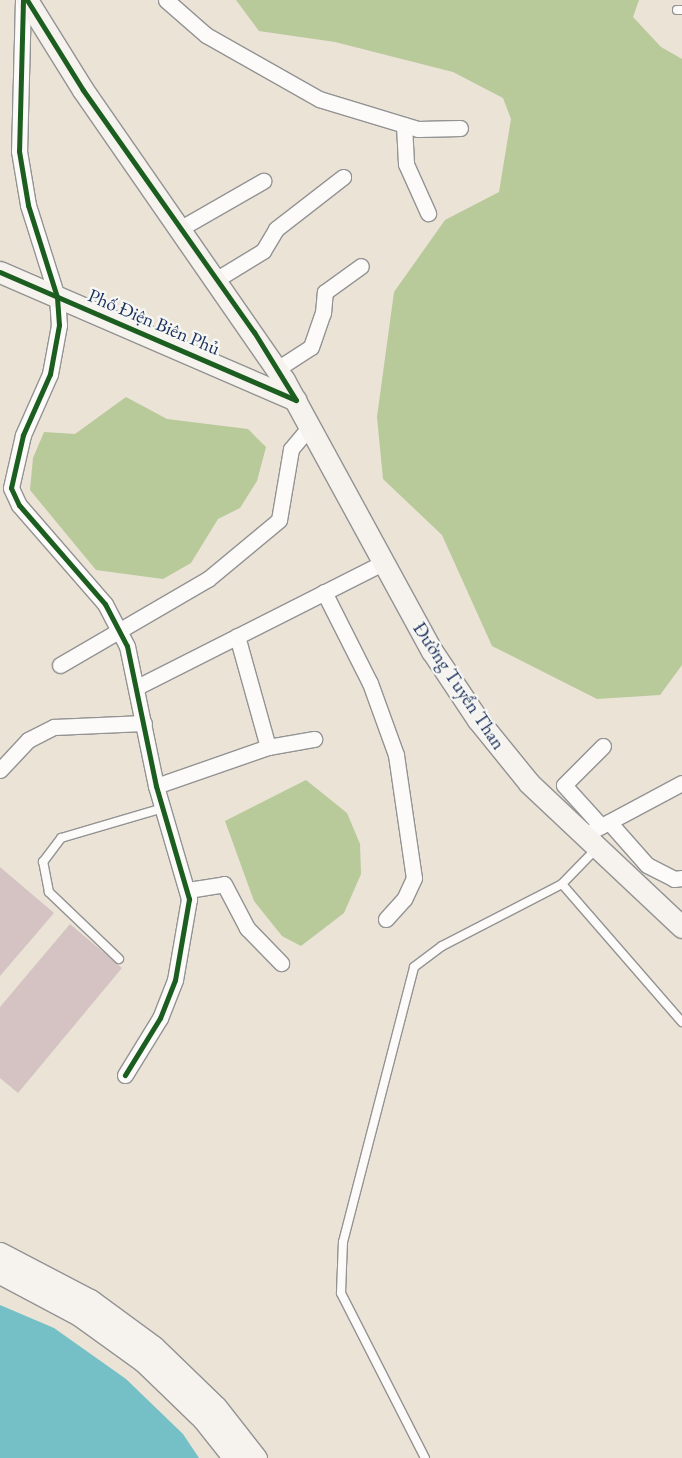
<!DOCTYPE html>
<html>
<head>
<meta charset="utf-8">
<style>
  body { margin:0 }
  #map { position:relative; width:682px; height:1458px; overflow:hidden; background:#eae3d6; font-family:"EB Garamond",serif }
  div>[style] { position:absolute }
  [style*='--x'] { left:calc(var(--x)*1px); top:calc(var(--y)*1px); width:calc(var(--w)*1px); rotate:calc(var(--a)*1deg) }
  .forest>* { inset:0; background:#b8c99a }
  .water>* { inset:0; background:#75c0c7 }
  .building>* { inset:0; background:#d4c3c2 }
  .roads { filter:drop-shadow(1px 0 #939394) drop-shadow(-1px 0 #939394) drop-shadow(0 1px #939394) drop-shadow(0 -1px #939394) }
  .lane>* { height:8px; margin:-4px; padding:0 4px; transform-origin:4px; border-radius:4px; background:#fcfbf9 }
  .street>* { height:15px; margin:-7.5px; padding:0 7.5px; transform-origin:7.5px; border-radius:7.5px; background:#fcfbf9 }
  .secondary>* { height:21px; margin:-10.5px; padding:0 10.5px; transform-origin:10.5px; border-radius:10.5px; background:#f6f2ee }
  .cycleway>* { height:5px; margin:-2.5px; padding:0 2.5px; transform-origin:2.5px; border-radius:2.5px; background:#1b5e20 }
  span { translate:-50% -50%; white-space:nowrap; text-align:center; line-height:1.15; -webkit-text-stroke:5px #f6f6f2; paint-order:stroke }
  .street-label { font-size:19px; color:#1b2f5e }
</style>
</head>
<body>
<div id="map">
  <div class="forest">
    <i style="clip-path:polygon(236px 0,639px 0,633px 17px,661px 47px,682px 59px,682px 665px,660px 695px,597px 699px,492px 646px,442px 535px,383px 479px,377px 417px,394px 292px,445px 220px,499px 192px,511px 119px,503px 98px,453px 72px,335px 42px,259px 31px)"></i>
    <i style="clip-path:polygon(126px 397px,167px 419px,248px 429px,266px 447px,257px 481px,240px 508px,218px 519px,191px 563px,163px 579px,96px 570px,30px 490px,33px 458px,44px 432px,75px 434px)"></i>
    <i style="clip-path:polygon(306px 780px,347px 813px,360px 844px,361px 874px,344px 913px,301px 946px,282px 936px,254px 901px,225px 821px)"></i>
  </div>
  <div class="water">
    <i style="clip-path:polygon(0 1305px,54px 1328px,126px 1379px,183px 1434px,199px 1458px,0 1458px)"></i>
  </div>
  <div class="building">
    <i style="clip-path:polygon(0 867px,54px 913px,0 976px)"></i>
    <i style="clip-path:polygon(70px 924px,122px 968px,18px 1093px,0 1078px,0 1007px)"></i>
  </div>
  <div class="roads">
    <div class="lane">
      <i style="--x:677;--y:10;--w:5;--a:0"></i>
      <i style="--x:596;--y:849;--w:49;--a:134.2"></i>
      <i style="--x:562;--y:884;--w:183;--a:49"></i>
      <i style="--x:119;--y:959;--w:97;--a:-136.3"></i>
      <i style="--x:49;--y:892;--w:31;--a:-101"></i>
      <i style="--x:43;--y:862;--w:30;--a:-53"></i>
      <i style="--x:61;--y:838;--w:106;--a:-16.4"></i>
      <i style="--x:425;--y:1458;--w:185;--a:-117"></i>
      <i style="--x:341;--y:1293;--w:51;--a:-87.8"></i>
      <i style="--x:343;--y:1242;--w:284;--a:-75.5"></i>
      <i style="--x:414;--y:967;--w:35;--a:-37"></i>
      <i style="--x:442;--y:946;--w:135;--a:-27.3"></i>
    </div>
    <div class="street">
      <i style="--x:23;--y:0;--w:151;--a:91.5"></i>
      <i style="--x:19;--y:151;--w:55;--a:80.5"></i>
      <i style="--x:28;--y:205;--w:96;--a:72.5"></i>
      <i style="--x:57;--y:297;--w:28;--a:86"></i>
      <i style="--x:59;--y:325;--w:50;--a:100.4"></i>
      <i style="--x:50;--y:374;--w:67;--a:113.9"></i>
      <i style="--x:23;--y:435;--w:54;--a:102.8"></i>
      <i style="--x:11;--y:488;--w:19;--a:65"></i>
      <i style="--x:19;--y:505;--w:131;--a:49"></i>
      <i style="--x:105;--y:604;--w:47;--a:62.4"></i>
      <i style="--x:127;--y:646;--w:143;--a:78.3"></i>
      <i style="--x:156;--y:786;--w:118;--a:73.7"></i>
      <i style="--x:189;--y:899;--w:82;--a:99.8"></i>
      <i style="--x:175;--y:980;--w:41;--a:111.5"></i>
      <i style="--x:160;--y:1018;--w:67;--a:121.6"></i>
      <i style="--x:166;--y:0;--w:53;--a:41.2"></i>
      <i style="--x:206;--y:35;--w:130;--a:29.5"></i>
      <i style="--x:319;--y:99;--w:103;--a:16.9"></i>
      <i style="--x:418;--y:129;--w:42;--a:-1.4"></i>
      <i style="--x:404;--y:125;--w:39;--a:87"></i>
      <i style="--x:406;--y:164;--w:54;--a:65.8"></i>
      <i style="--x:181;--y:228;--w:95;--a:-29.8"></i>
      <i style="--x:217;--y:279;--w:54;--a:-31.3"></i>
      <i style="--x:263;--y:251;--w:26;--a:-59"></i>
      <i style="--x:276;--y:229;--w:85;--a:-37.8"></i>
      <i style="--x:277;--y:369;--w:40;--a:-32.9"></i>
      <i style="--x:311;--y:347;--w:36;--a:-71"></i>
      <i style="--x:323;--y:313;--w:21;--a:-85"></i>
      <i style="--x:325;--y:292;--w:44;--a:-35.8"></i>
      <i style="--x:324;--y:592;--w:102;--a:63.2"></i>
      <i style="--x:370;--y:683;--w:77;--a:70.1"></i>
      <i style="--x:396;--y:755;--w:124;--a:81.7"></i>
      <i style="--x:414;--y:878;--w:23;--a:115"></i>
      <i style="--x:404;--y:899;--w:27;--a:132"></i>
      <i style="--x:60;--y:665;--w:171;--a:-30.2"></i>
      <i style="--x:208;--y:579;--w:92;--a:-39.7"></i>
      <i style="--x:279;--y:520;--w:72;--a:-80.4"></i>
      <i style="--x:291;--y:449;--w:30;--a:-50"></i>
      <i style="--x:139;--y:686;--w:273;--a:-26.8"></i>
      <i style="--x:268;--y:747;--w:47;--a:-9.9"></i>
      <i style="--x:0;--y:770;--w:41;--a:-47"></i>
      <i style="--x:28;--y:740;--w:29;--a:-27"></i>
      <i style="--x:54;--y:727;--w:90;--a:-2.5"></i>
      <i style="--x:156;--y:786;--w:119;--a:-19.2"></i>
      <i style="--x:268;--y:747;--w:115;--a:-105.6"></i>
      <i style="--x:609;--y:822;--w:57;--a:48.5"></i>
      <i style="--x:647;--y:865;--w:30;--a:27"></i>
      <i style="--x:674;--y:879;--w:8;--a:-7"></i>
      <i style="--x:601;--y:826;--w:55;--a:-132.1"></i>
      <i style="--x:564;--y:785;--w:55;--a:-45"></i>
      <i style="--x:592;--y:831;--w:102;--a:-28.1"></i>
      <i style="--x:188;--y:890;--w:36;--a:-9"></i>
      <i style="--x:224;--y:884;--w:50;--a:62.4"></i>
      <i style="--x:247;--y:928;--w:49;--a:45.8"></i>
    </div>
    <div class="secondary">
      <i style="--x:27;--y:0;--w:106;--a:58.1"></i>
      <i style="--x:83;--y:90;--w:353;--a:55.3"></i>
      <i style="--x:284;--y:380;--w:309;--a:61.4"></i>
      <i style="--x:432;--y:651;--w:83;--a:56.3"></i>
      <i style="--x:478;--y:720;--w:81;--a:51"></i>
      <i style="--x:529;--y:783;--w:210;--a:43.3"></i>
      <i style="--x:0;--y:272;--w:322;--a:23.4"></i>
      <i style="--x:0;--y:1253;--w:102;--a:27.6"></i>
      <i style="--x:90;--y:1300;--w:79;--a:36.3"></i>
      <i style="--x:154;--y:1347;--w:86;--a:44.1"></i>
      <i style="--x:216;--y:1407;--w:65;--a:51.9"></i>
      <i style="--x:0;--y:1273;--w:89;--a:28"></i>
      <i style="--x:79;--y:1315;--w:79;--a:35.7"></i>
      <i style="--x:143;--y:1361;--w:83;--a:44"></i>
      <i style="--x:203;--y:1419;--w:50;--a:51.5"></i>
    </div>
  </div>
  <div class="cycleway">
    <i style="--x:23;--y:0;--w:151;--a:91.5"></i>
    <i style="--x:19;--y:151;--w:55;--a:80.5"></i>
    <i style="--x:28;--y:205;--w:96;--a:72.5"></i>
    <i style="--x:57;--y:297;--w:28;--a:86"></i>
    <i style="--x:59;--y:325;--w:50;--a:100.4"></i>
    <i style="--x:50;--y:374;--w:67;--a:113.9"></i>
    <i style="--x:23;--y:435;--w:54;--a:102.8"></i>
    <i style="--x:11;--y:488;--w:19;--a:65"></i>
    <i style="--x:19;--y:505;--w:131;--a:49"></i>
    <i style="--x:105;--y:604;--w:47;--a:62.4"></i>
    <i style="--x:127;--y:646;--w:143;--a:78.3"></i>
    <i style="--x:156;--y:786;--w:118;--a:73.7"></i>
    <i style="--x:189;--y:899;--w:82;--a:99.8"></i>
    <i style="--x:175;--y:980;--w:41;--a:111.5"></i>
    <i style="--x:160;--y:1018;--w:67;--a:121.6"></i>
    <i style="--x:27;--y:0;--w:106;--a:58.1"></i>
    <i style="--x:83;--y:90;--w:296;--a:54.8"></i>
    <i style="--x:254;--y:332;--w:80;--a:58.3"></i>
    <i style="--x:0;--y:272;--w:322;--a:23.4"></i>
  </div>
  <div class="street-label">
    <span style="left:154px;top:322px;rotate:23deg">Phố Điện Biên Phủ</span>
    <span style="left:459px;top:686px;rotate:56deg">Đường Tuyển Than</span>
  </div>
</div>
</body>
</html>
